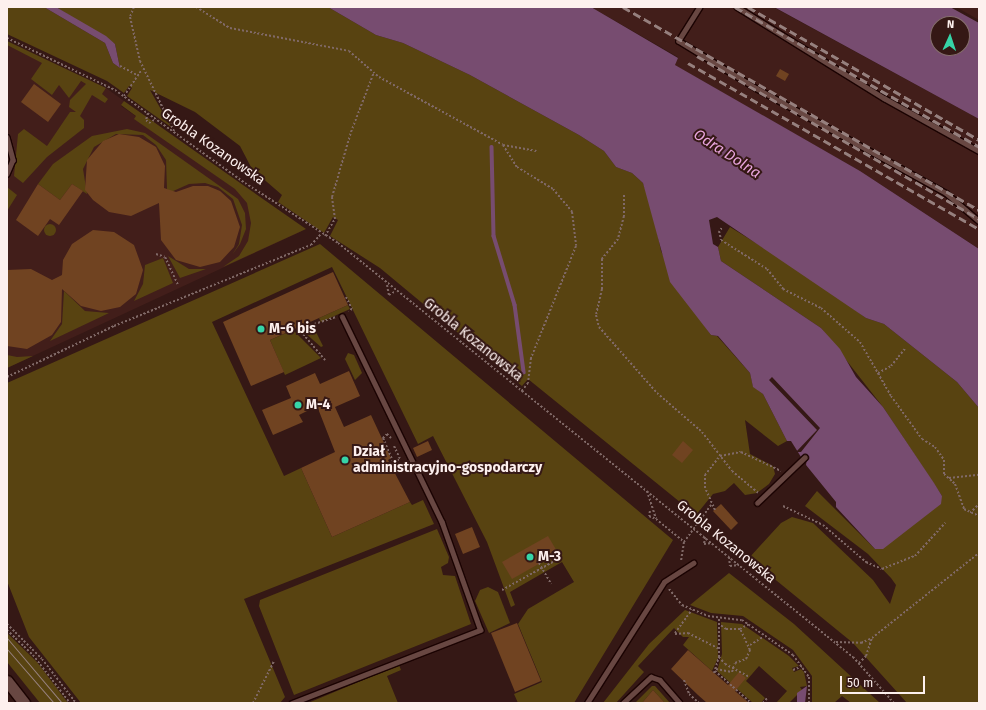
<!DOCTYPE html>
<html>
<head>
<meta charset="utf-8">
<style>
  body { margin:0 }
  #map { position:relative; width:986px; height:710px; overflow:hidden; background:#351815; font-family:"Fira Sans",sans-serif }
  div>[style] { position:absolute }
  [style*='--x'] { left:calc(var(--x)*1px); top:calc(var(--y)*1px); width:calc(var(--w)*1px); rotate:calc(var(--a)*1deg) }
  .built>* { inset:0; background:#421e1a }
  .green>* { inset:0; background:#584311 }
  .round { border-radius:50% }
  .water>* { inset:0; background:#774c70 }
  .pier>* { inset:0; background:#351815 }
  .stream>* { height:3.5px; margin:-1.75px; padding:0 1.75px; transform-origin:1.75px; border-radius:1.75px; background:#774c70 }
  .building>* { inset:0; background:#704321 }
  .path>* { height:2px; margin-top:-1px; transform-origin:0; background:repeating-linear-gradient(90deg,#806967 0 2px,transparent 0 4px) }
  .roads { filter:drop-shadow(1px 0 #1b0302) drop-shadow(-1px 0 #1b0302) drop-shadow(0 1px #1b0302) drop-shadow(0 -1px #1b0302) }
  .service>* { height:4.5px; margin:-2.25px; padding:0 2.25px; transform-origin:2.25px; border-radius:2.25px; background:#684742 }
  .tertiary>* { height:11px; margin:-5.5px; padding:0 5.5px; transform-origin:5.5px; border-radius:5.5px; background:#684742 }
  .tram>* { height:1px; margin:-0.5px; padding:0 0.5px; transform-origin:0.5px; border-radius:0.5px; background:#96807e }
  .rail>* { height:3px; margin-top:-1.5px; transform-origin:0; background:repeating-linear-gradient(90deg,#96807e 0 8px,transparent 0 12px) }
  .dots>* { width:11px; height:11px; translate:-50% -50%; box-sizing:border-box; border:2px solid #351815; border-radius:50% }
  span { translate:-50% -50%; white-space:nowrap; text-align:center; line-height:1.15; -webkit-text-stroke:4px #351815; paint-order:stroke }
  .street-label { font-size:14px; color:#fdf0ee }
  .poi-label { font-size:14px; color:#fdf0ee; font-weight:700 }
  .left { translate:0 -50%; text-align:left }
  .water-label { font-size:15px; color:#e9a5de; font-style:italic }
  .frame { position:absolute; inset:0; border:8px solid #fdf0ee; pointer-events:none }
  .north { position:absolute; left:930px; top:16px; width:40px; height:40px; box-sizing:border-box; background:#351815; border:1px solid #856e6c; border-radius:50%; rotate:3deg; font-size:11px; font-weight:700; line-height:16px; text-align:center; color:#fdf0ee }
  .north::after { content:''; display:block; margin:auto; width:14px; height:18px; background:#36d4a7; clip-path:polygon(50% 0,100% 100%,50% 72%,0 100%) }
  .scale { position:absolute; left:840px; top:676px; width:85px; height:18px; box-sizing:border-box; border:2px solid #fdf0ee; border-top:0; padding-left:5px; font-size:12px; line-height:14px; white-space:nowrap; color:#fdf0ee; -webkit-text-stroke:3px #351815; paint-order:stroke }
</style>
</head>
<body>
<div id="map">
  <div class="built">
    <i style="clip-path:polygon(591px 7px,773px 7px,979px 119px,979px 249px,860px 171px,674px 65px,678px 57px)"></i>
    <i style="clip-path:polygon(956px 7px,979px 7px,979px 20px)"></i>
    <i style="clip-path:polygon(7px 45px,103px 92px,106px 88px,124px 101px,121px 106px,302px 231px,7px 368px)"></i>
  </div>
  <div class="green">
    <i style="clip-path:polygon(7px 7px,44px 7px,105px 43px,113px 63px,120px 68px,115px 44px,56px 7px,328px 7px,376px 35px,403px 43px,470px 75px,579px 135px,604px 151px,616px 167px,632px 173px,643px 183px,652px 207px,661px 251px,684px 297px,711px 335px,717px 336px,750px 373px,753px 386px,763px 394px,787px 441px,778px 446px,745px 420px,750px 454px,773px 466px,775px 474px,769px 484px,757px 493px,745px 495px,734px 483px,725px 491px,713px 494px,696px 515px,528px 379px,522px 386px,380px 268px,330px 236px,338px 220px,333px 217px,324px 233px,278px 202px,282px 195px,252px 169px,240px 146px,195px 112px,150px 90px,171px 127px,127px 96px,132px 88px,129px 86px,124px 93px,107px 81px,7px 34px)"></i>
    <i style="clip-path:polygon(7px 41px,106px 88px,102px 94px,108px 99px,105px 103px,92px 95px,80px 116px,84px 120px,84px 128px,47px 157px,23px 183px,14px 176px,18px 134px,24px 129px,47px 146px,70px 112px,76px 112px,69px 107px,70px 100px,86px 84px,81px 81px,69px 98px,59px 85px,52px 95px,31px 79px,42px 63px,7px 45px)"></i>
    <i style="clip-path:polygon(124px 101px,243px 185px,306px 229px,223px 267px,239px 256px,248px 241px,251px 223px,247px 203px,235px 189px,134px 119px,136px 116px,121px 105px)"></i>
    <i style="clip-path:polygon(127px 129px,145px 133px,238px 199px,245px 213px,246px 229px,240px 244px,232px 255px,239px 244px,242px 225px,233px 199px,218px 187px,205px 183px,189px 184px,171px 192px,167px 189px,166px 160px,156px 145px,143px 135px,116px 134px,94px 147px,83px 169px,87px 194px,72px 184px,60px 200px,38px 184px,53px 164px,92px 136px)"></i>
    <i style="clip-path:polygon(7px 187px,17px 195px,7px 211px)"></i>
    <i class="round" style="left:44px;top:224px;width:12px;height:12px"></i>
    <i style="clip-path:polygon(730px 227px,806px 274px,866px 318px,884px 324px,957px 382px,979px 408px,979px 703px,907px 703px,853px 643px,749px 558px,781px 523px,792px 517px,813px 523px,873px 580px,890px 604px,896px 585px,891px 578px,868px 554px,805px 506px,817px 491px,875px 549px,942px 496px,883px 407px,821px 328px,721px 261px,718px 247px)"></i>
    <i style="clip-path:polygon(320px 244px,673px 540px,574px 703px,518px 703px,514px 694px,542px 682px,518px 624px,528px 609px,574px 582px,562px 562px,510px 592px,515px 605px,511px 607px,487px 542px,433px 436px,418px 444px,332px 267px,212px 322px,284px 476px,301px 468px,332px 537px,410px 502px,412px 505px,423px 500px,434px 524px,244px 599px,285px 697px,280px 703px,81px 703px,29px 637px,7px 581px,7px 383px)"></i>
    <i style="clip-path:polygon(168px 256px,189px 269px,206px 269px,180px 278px)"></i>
    <i style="clip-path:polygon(163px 258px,173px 283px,134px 301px,143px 284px,145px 265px)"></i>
    <i style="clip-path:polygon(64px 291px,85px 311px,109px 313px,50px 341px,62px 324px)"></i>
    <i style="clip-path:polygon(348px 305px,350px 309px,321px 322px,319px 318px)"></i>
    <i style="clip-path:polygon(314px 328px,323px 346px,321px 347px,304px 332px)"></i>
    <i style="clip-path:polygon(293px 330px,321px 358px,285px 375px,270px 340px)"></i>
    <i style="clip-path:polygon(348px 353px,354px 355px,362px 373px,355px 380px,345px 359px)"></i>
    <i style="clip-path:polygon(7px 355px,17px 357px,33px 356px,7px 368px)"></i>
    <i style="clip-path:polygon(437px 529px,449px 557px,448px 563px,441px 567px,443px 575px,455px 576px,471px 624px,294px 695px,259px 606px,260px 600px)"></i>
    <i style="clip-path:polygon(729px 573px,794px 624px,880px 703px,851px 703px,842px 696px,834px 703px,812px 703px,812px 676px,793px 650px,743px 616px,711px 613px,690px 605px)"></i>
    <i style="clip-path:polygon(488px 587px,498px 592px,510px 623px,489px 633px,475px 601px,480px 590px)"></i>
    <i style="clip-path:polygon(685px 610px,717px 622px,718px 658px,712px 671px,683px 645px,689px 637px,683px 637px,674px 628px,638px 666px,644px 672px,616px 703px,603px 703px,649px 644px)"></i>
    <i style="clip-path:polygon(721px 622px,742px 624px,789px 656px,799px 666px,792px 668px,794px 672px,801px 669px,804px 672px,807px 686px,800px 687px,802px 690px,789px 703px,776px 703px,787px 691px,759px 666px,746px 681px,765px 698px,761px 703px,753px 703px,717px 671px,722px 654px)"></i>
    <i style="clip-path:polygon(7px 633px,37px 662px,68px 703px,40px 703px,7px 662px)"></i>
    <i style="clip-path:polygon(399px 665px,401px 670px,387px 676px,398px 703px,308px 703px)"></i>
    <i style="clip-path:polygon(652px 686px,655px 686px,670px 703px,665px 703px,653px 690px,642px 703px,635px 703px)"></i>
  </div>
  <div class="water">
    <i style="clip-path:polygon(44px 7px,56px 7px,106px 36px,115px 44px,120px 68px,113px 63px,105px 43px)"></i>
    <i style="clip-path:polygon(328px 7px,591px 7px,678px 58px,675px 65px,860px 171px,979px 249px,979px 408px,957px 382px,884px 324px,866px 318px,717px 217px,709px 220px,713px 244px,718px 247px,721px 261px,821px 328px,840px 349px,856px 377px,883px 407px,934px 483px,942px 496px,941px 504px,883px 549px,875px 549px,836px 507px,836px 502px,806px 465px,807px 458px,801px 457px,791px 441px,787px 441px,763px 394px,753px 387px,750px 373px,718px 336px,711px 335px,670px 282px,643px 183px,632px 173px,616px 167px,604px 151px,579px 135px,470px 75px,403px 43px,376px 35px)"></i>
    <i style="clip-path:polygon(evenodd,774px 7px,950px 7px,979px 23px,979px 119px,774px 7px,938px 24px,962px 24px,962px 48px,938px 48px,938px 24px)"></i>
    <i style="clip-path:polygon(807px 686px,805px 703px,797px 703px,797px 693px)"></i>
  </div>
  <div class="pier">
    <i style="clip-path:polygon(772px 377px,820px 428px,801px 452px,796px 452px,817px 430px,769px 380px)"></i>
  </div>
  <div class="stream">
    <i style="--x:492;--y:147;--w:89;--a:88.7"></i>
    <i style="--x:494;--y:236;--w:72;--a:73.1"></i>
    <i style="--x:515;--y:305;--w:68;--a:82.3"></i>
  </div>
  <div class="building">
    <i style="clip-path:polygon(780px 69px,789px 74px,785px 81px,776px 76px)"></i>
    <i style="clip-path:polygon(34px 84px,61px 104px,48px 122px,21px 102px)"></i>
    <i style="clip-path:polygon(119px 134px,139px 137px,156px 147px,165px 166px,164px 188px,176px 192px,193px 186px,208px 186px,220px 191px,231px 201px,240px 227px,234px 247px,220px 262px,200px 267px,176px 260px,161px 240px,159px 203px,131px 216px,109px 212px,93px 200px,85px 190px,87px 160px,103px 141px)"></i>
    <i style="clip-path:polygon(38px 184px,60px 200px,72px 184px,83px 191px,59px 225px,50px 219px,38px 236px,16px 220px)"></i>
    <i style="clip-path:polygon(93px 230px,114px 232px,134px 245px,143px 270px,136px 294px,120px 307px,101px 311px,81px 306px,62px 289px,61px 322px,52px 335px,27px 349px,7px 346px,7px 270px,31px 269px,52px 280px,62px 275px,63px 260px,72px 244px)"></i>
    <i style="clip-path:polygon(333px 272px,348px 305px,270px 340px,284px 372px,251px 386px,223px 322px)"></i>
    <i style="clip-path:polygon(349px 371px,360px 396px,335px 407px,344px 427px,371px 415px,391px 458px,388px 460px,410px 502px,332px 537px,301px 468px,335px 452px,317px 406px,299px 415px,303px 422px,273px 435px,262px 410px,291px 398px,286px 386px,315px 373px,320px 384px)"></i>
    <i style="clip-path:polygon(428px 441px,432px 450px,417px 457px,413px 448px)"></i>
    <i style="clip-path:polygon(683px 441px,693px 450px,682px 463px,672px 455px)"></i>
    <i style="clip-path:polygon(721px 504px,738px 523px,731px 530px,713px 511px)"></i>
    <i style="clip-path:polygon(472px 527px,480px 547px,463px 554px,455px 534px)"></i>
    <i style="clip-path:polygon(548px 536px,558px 553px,512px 579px,502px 562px)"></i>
    <i style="clip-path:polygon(517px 623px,541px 681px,515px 692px,491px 633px)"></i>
    <i style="clip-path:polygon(688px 650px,728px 685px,739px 672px,746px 678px,735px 691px,749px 703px,707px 703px,698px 695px,671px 669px)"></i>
    <i style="clip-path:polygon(653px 690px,665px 703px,642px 703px)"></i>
  </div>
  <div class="path">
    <i style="--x:134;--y:7;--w:11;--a:112"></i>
    <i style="--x:130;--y:17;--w:45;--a:77.2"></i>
    <i style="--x:140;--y:61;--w:80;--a:64.1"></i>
    <i style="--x:196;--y:7;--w:40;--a:32"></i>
    <i style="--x:230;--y:28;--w:121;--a:10.9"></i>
    <i style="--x:349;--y:51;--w:40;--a:41"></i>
    <i style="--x:379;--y:77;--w:141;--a:28.7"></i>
    <i style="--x:503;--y:145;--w:34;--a:10"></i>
    <i style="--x:7;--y:38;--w:120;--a:25.7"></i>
    <i style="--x:115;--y:90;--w:160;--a:35.6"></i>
    <i style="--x:245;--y:183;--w:111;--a:32.8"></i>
    <i style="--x:338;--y:243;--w:661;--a:38.8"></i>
    <i style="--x:853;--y:657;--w:62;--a:48.3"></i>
    <i style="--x:120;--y:66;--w:19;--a:28"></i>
    <i style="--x:124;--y:96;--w:32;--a:-56"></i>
    <i style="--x:148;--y:113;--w:7;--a:106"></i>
    <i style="--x:146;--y:120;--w:4;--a:45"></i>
    <i style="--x:149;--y:123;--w:8;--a:-30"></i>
    <i style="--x:503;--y:145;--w:26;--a:58"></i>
    <i style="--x:517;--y:167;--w:42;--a:31.4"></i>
    <i style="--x:553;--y:189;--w:30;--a:50"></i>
    <i style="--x:572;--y:212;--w:34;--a:83"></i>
    <i style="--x:576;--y:246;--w:121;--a:111.9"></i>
    <i style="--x:531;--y:358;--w:25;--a:97"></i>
    <i style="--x:528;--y:383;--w:11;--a:128"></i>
    <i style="--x:624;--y:195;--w:21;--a:90"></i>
    <i style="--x:624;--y:216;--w:24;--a:105"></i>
    <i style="--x:618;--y:239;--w:26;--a:129"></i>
    <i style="--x:602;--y:259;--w:30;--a:90"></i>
    <i style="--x:602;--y:289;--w:27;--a:103"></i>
    <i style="--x:596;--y:315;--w:12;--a:76"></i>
    <i style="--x:599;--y:327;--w:88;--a:48.7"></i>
    <i style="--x:657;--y:393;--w:60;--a:40.9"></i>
    <i style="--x:702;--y:432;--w:49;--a:52.4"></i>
    <i style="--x:732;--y:471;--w:34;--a:40"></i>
    <i style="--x:722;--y:228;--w:4;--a:135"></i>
    <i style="--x:719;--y:231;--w:9;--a:77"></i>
    <i style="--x:721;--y:240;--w:54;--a:32.2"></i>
    <i style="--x:767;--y:269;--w:26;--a:51"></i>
    <i style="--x:783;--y:289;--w:42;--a:26.6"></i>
    <i style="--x:821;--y:308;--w:52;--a:41.1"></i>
    <i style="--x:860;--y:342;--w:62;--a:60.1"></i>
    <i style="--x:891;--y:396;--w:53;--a:54.2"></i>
    <i style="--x:922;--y:439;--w:15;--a:32"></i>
    <i style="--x:935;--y:447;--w:16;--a:55"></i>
    <i style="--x:944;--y:460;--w:14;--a:90"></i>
    <i style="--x:944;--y:474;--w:15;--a:42"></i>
    <i style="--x:955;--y:484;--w:27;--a:70"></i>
    <i style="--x:964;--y:509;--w:17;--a:25"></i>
    <i style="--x:325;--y:236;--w:20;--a:-60"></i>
    <i style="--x:335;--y:219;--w:22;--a:-98"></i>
    <i style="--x:332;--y:197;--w:68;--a:-73.7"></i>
    <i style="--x:351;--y:132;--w:64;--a:-69"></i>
    <i style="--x:156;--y:254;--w:9;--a:18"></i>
    <i style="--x:165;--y:257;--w:31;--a:65"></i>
    <i style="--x:387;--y:285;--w:10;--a:79"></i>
    <i style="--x:389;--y:295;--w:8;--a:-30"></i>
    <i style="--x:346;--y:297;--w:13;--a:63"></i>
    <i style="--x:352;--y:309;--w:4;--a:153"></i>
    <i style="--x:298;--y:328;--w:42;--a:49.8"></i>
    <i style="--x:299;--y:329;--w:38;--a:-18"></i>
    <i style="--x:878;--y:373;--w:15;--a:-28"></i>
    <i style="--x:891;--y:366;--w:22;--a:-51"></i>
    <i style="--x:7;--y:377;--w:119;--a:-25.5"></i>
    <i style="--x:114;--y:326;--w:213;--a:-22.4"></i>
    <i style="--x:311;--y:245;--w:15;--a:-48"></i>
    <i style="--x:391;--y:438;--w:6;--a:-135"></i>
    <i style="--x:387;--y:434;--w:6;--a:135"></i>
    <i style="--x:383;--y:438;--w:26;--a:67"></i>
    <i style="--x:394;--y:446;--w:14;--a:65"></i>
    <i style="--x:390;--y:464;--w:11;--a:-27"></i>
    <i style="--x:949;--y:478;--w:30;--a:-6"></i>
    <i style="--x:647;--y:491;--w:29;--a:72"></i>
    <i style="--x:656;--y:519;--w:36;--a:39"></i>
    <i style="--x:684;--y:542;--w:20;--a:99"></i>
    <i style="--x:783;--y:506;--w:44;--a:25.4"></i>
    <i style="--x:823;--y:525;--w:57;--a:40.7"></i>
    <i style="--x:866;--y:562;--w:17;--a:24"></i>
    <i style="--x:882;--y:569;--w:35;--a:-22"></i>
    <i style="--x:915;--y:556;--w:45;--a:-47.7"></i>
    <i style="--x:715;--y:510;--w:24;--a:-114"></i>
    <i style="--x:705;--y:488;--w:13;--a:-90"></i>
    <i style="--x:705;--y:475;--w:24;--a:-52"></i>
    <i style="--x:720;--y:456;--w:21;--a:-11"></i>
    <i style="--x:741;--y:452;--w:44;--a:25.4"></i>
    <i style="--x:650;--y:511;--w:5;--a:101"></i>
    <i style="--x:649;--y:516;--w:8;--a:23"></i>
    <i style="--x:970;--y:513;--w:13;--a:-45"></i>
    <i style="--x:705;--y:537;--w:7;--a:98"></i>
    <i style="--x:704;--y:544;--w:8;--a:-7"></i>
    <i style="--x:684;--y:542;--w:46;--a:-53.9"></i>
    <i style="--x:729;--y:557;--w:9;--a:84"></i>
    <i style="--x:730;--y:566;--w:9;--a:-6"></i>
    <i style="--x:539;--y:563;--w:24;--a:60"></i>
    <i style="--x:669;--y:589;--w:21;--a:51"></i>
    <i style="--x:682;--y:605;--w:28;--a:23"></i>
    <i style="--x:708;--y:616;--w:34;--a:7"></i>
    <i style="--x:742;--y:620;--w:62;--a:34.5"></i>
    <i style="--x:793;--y:655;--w:27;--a:54"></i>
    <i style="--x:809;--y:677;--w:26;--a:90"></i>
    <i style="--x:502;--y:590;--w:66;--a:-28.9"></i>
    <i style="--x:7;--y:624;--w:49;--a:45"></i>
    <i style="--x:42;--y:659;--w:56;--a:52.3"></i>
    <i style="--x:740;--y:629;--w:10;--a:-29"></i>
    <i style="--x:7;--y:630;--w:36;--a:44"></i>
    <i style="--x:33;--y:655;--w:61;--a:52.4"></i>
    <i style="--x:675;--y:633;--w:29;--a:-54"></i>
    <i style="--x:675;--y:634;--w:13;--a:-4"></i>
    <i style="--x:688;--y:633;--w:34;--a:27"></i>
    <i style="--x:836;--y:642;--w:25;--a:2"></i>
    <i style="--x:861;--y:643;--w:12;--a:-24"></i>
    <i style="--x:750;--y:645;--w:15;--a:-32"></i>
    <i style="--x:719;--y:657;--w:9;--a:49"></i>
    <i style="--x:725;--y:664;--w:27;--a:28"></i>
    <i style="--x:859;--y:663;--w:10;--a:-45"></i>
    <i style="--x:866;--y:656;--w:19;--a:-72"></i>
    <i style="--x:872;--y:638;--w:137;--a:-38.5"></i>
    <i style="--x:716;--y:669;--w:16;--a:11"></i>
    <i style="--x:732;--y:672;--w:9;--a:-72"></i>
    <i style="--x:735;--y:663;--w:12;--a:-20"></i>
    <i style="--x:746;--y:659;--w:10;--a:-66"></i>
    <i style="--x:750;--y:650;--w:23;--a:-115"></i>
    <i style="--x:740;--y:629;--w:14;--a:180"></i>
    <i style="--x:726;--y:629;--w:9;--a:-144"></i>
    <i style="--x:793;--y:670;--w:11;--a:-22"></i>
    <i style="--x:715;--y:671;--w:48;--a:41.6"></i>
    <i style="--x:714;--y:673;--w:17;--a:-73"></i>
    <i style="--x:719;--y:657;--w:39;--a:-90"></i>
    <i style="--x:684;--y:680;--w:15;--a:70"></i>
    <i style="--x:689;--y:694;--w:13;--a:42"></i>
    <i style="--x:253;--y:703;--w:47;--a:-63.4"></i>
    <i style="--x:763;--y:703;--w:8;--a:-50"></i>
  </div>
  <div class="roads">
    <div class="service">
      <i style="--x:700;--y:7;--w:40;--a:122"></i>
      <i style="--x:679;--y:41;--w:90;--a:31.4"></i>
      <i style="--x:756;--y:88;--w:217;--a:28.9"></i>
      <i style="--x:946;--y:193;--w:43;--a:40.3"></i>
      <i style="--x:737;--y:7;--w:173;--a:31.8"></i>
      <i style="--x:884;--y:98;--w:109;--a:29.2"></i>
      <i style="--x:7;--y:137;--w:24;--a:75"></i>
      <i style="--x:13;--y:160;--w:15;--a:113"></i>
      <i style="--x:757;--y:503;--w:66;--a:-43.8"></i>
      <i style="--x:292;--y:703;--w:202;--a:-21.2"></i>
      <i style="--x:480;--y:630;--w:114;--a:-109.6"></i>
      <i style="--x:442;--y:523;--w:229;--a:-115.9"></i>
      <i style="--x:587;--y:703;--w:143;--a:-57.5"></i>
      <i style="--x:664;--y:582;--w:35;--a:-33"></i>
      <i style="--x:623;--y:703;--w:38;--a:-43"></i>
      <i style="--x:651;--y:677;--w:9;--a:18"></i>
      <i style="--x:660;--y:680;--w:30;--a:49"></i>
    </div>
    <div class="tertiary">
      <i style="--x:7;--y:681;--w:28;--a:52"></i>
    </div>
  </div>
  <div class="tram">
    <i style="--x:7;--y:638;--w:85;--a:49.8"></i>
    <i style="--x:7;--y:649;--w:72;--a:49"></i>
  </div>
  <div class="rail">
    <i style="--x:623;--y:7;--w:410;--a:29.7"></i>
    <i style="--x:735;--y:7;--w:281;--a:29.8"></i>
    <i style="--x:748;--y:7;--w:267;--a:29.9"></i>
    <i style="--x:697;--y:56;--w:326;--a:30"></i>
    <i style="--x:688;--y:63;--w:335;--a:29.7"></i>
  </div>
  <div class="dots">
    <i style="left:261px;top:329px;background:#36d4a7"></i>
    <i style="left:298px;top:405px;background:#36d4a7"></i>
    <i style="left:345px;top:460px;background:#36d4a7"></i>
    <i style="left:530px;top:557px;background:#36d4a7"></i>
  </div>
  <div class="street-label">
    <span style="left:213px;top:147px;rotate:35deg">Grobla Kozanowska</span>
    <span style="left:473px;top:340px;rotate:39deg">Grobla Kozanowska</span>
    <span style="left:726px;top:542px;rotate:39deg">Grobla Kozanowska</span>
  </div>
  <div class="poi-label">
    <span class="left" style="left:269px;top:329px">M-6 bis</span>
    <span class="left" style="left:306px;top:405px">M-4</span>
    <span class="left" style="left:353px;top:460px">Dział<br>administracyjno-gospodarczy</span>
    <span class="left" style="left:538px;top:557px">M-3</span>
  </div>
  <div class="water-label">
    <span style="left:727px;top:154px;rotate:33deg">Odra Dolna</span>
  </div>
  <div class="frame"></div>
  <div class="north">N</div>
  <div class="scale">50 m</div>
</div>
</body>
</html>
